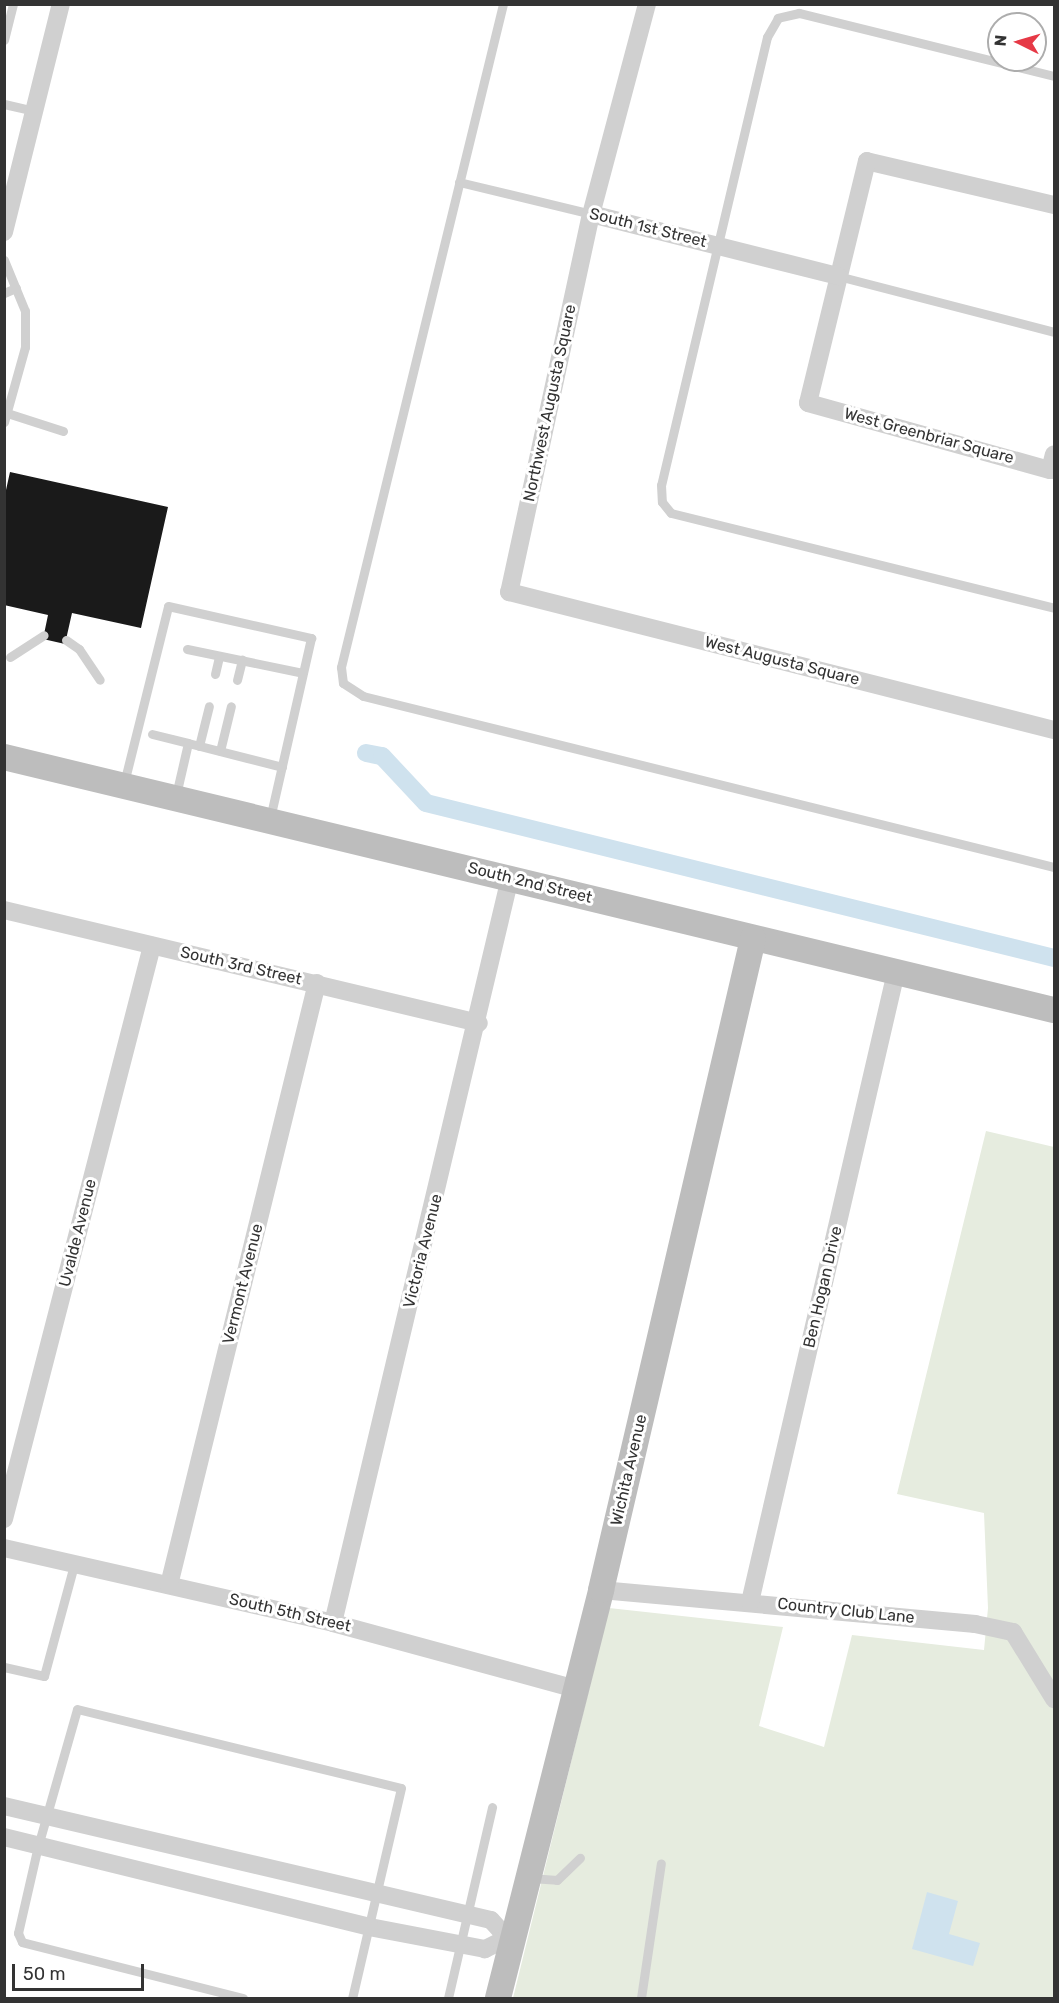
<!DOCTYPE html>
<html>
<head>
<meta charset="utf-8">
<style>
  body { margin:0 }
  #map { position:relative; width:1059px; height:2003px; overflow:hidden; background:#fff; font-family:Rubik,sans-serif }
  div>[style] { position:absolute }
  [style*='--x'] { left:calc(var(--x)*1px); top:calc(var(--y)*1px); width:calc(var(--w)*1px); rotate:calc(var(--a)*1deg) }
  .green>* { inset:0; background:#e6ecdf }
  .water>* { inset:0; background:#cfe2ee }
  .canal>* { height:18px; margin:-9px; padding:0 9px; transform-origin:9px; border-radius:9px; background:#cfe2ee }
  .building>* { inset:0; background:#1a1a1a }
  .lane>* { height:9px; margin:-4.5px; padding:0 4.5px; transform-origin:4.5px; border-radius:4.5px; background:#d0d0d0 }
  .street>* { height:18px; margin:-9px; padding:0 9px; transform-origin:9px; border-radius:9px; background:#d0d0d0 }
  .secondary>* { height:26px; margin:-13px; padding:0 13px; transform-origin:13px; border-radius:13px; background:#bdbdbd }
  span { translate:-50% -50%; white-space:nowrap; text-align:center; line-height:1.15; -webkit-text-stroke:6px #fff; paint-order:stroke }
  .street-label { font-size:16px; color:#333 }
  .frame { position:absolute; inset:0; border:6px solid #333; pointer-events:none }
  .north { position:absolute; left:987px; top:12px; width:60px; height:60px; box-sizing:border-box; background:#fff; border:2px solid #adadad; border-radius:50%; rotate:275deg; font-size:16px; font-weight:700; line-height:24px; text-align:center; color:#333 }
  .north::after { content:''; display:block; margin:auto; width:21px; height:27px; background:#e63946; clip-path:polygon(50% 0,100% 100%,50% 72%,0 100%) }
  .scale { position:absolute; left:12px; top:1964px; width:132px; height:27px; box-sizing:border-box; border:3px solid #333; border-top:0; padding-left:8px; font-size:18px; line-height:21px; white-space:nowrap; color:#333; -webkit-text-stroke:4px #fff; paint-order:stroke }
</style>
</head>
<body>
<div id="map">
  <div class="green">
    <i style="clip-path:polygon(986px 1131px,1054px 1147px,1054px 1998px,513px 1998px,609px 1608px,783px 1627px,759px 1726px,824px 1747px,852px 1635px,984px 1650px,988px 1608px,984px 1513px,897px 1494px)"></i>
  </div>
  <div class="water">
    <i style="clip-path:polygon(927px 1892px,958px 1901px,949px 1934px,980px 1943px,973px 1966px,912px 1949px)"></i>
  </div>
  <div class="canal">
    <i style="--x:366;--y:753;--w:16;--a:11"></i>
    <i style="--x:382;--y:756;--w:64;--a:46.9"></i>
    <i style="--x:426;--y:803;--w:647;--a:13.86"></i>
  </div>
  <div class="building">
    <i style="clip-path:polygon(10px 472px,168px 507px,141px 628px,72px 613px,65px 644px,43px 639px,48px 615px,4px 605px,4px 499px)"></i>
  </div>
  <div class="lane">
    <i style="--x:503;--y:4;--w:683;--a:103.73"></i>
    <i style="--x:341;--y:667;--w:16;--a:83"></i>
    <i style="--x:343;--y:683;--w:24;--a:33"></i>
    <i style="--x:363;--y:696;--w:712;--a:13.9"></i>
    <i style="--x:4;--y:40;--w:37;--a:-76"></i>
    <i style="--x:1054;--y:76;--w:263;--a:-166.1"></i>
    <i style="--x:799;--y:13;--w:22;--a:167"></i>
    <i style="--x:778;--y:18;--w:22;--a:120"></i>
    <i style="--x:767;--y:37;--w:460;--a:103.3"></i>
    <i style="--x:661;--y:485;--w:17;--a:87"></i>
    <i style="--x:662;--y:502;--w:14;--a:51"></i>
    <i style="--x:671;--y:513;--w:395;--a:13.9"></i>
    <i style="--x:4;--y:104;--w:32;--a:13"></i>
    <i style="--x:459;--y:182;--w:136;--a:13.6"></i>
    <i style="--x:4;--y:260;--w:55;--a:67.6"></i>
    <i style="--x:25;--y:311;--w:36;--a:90"></i>
    <i style="--x:25;--y:347;--w:78;--a:105.6"></i>
    <i style="--x:838;--y:276;--w:223;--a:14.5"></i>
    <i style="--x:4;--y:293;--w:13;--a:-23"></i>
    <i style="--x:4;--y:412;--w:62;--a:17.9"></i>
    <i style="--x:66;--y:640;--w:16;--a:35"></i>
    <i style="--x:79;--y:649;--w:37;--a:56"></i>
    <i style="--x:187;--y:649;--w:118;--a:11.7"></i>
    <i style="--x:10;--y:657;--w:40;--a:-32.9"></i>
    <i style="--x:215;--y:674;--w:18;--a:-77"></i>
    <i style="--x:237;--y:680;--w:21;--a:-76"></i>
    <i style="--x:152;--y:734;--w:37;--a:14"></i>
    <i style="--x:199;--y:746;--w:41;--a:-76"></i>
    <i style="--x:220;--y:751;--w:46;--a:-76.3"></i>
    <i style="--x:124;--y:783;--w:182;--a:-76"></i>
    <i style="--x:168;--y:606;--w:147;--a:12.6"></i>
    <i style="--x:311;--y:638;--w:186;--a:102.8"></i>
    <i style="--x:176;--y:795;--w:53;--a:-77"></i>
    <i style="--x:188;--y:743;--w:97;--a:14.3"></i>
    <i style="--x:4;--y:1667;--w:41;--a:12.7"></i>
    <i style="--x:44;--y:1676;--w:115;--a:-74.9"></i>
    <i style="--x:530;--y:1878;--w:27;--a:4"></i>
    <i style="--x:557;--y:1880;--w:32;--a:-44"></i>
    <i style="--x:243;--y:1998;--w:228;--a:-165.8"></i>
    <i style="--x:22;--y:1942;--w:10;--a:-114"></i>
    <i style="--x:18;--y:1933;--w:89;--a:-77.1"></i>
    <i style="--x:38;--y:1846;--w:142;--a:-74.1"></i>
    <i style="--x:77;--y:1709;--w:333;--a:13.7"></i>
    <i style="--x:401;--y:1788;--w:216;--a:103.1"></i>
    <i style="--x:448;--y:1998;--w:196;--a:-77"></i>
    <i style="--x:641;--y:1998;--w:136;--a:-81.6"></i>
  </div>
  <div class="street">
    <i style="--x:647;--y:4;--w:217;--a:104.9"></i>
    <i style="--x:591;--y:214;--w:387;--a:102.2"></i>
    <i style="--x:509;--y:592;--w:562;--a:14.21"></i>
    <i style="--x:1054;--y:205;--w:192;--a:-166.8"></i>
    <i style="--x:867;--y:161;--w:249;--a:103.7"></i>
    <i style="--x:808;--y:403;--w:251;--a:15.5"></i>
    <i style="--x:1050;--y:470;--w:16;--a:-76"></i>
    <i style="--x:591;--y:214;--w:255;--a:14.1"></i>
    <i style="--x:4;--y:232;--w:235;--a:-76"></i>
    <i style="--x:4;--y:910;--w:488;--a:13.4"></i>
    <i style="--x:4;--y:1519;--w:592;--a:-75.52"></i>
    <i style="--x:4;--y:1548;--w:337;--a:12.8"></i>
    <i style="--x:333;--y:1623;--w:249;--a:15.2"></i>
    <i style="--x:169;--y:1585;--w:620;--a:-76.19"></i>
    <i style="--x:601;--y:1590;--w:376;--a:5.2"></i>
    <i style="--x:975;--y:1624;--w:39;--a:12"></i>
    <i style="--x:1013;--y:1632;--w:79;--a:58.5"></i>
    <i style="--x:750;--y:1602;--w:647;--a:-76.95"></i>
    <i style="--x:333;--y:1623;--w:766;--a:-76.64"></i>
    <i style="--x:4;--y:1806;--w:500;--a:13.17"></i>
    <i style="--x:491;--y:1920;--w:24;--a:48"></i>
    <i style="--x:507;--y:1938;--w:25;--a:153"></i>
    <i style="--x:485;--y:1949;--w:117;--a:-169.2"></i>
    <i style="--x:370;--y:1927;--w:377;--a:-166.2"></i>
  </div>
  <div class="secondary">
    <i style="--x:4;--y:757;--w:1080;--a:13.55"></i>
    <i style="--x:498;--y:1998;--w:421;--a:-75.8"></i>
    <i style="--x:601;--y:1590;--w:669;--a:-76.86"></i>
  </div>
  <div class="street-label">
    <span style="left:648px;top:228px;rotate:14deg">South 1st Street</span>
    <span style="left:550px;top:403px;rotate:-78deg">Northwest Augusta Square</span>
    <span style="left:929px;top:436px;rotate:15deg">West Greenbriar Square</span>
    <span style="left:782px;top:661px;rotate:14deg">West Augusta Square</span>
    <span style="left:530px;top:883px;rotate:14deg">South 2nd Street</span>
    <span style="left:241px;top:966px;rotate:13deg">South 3rd Street</span>
    <span style="left:78px;top:1233px;rotate:-76deg">Uvalde Avenue</span>
    <span style="left:423px;top:1251px;rotate:-76deg">Victoria Avenue</span>
    <span style="left:243px;top:1284px;rotate:-76deg">Vermont Avenue</span>
    <span style="left:823px;top:1287px;rotate:-77deg">Ben Hogan Drive</span>
    <span style="left:629px;top:1470px;rotate:-77deg">Wichita Avenue</span>
    <span style="left:846px;top:1611px;rotate:6deg">Country Club Lane</span>
    <span style="left:290px;top:1613px;rotate:13deg">South 5th Street</span>
  </div>
  <div class="frame"></div>
  <div class="north">N</div>
  <div class="scale">50 m</div>
</div>
</body>
</html>
